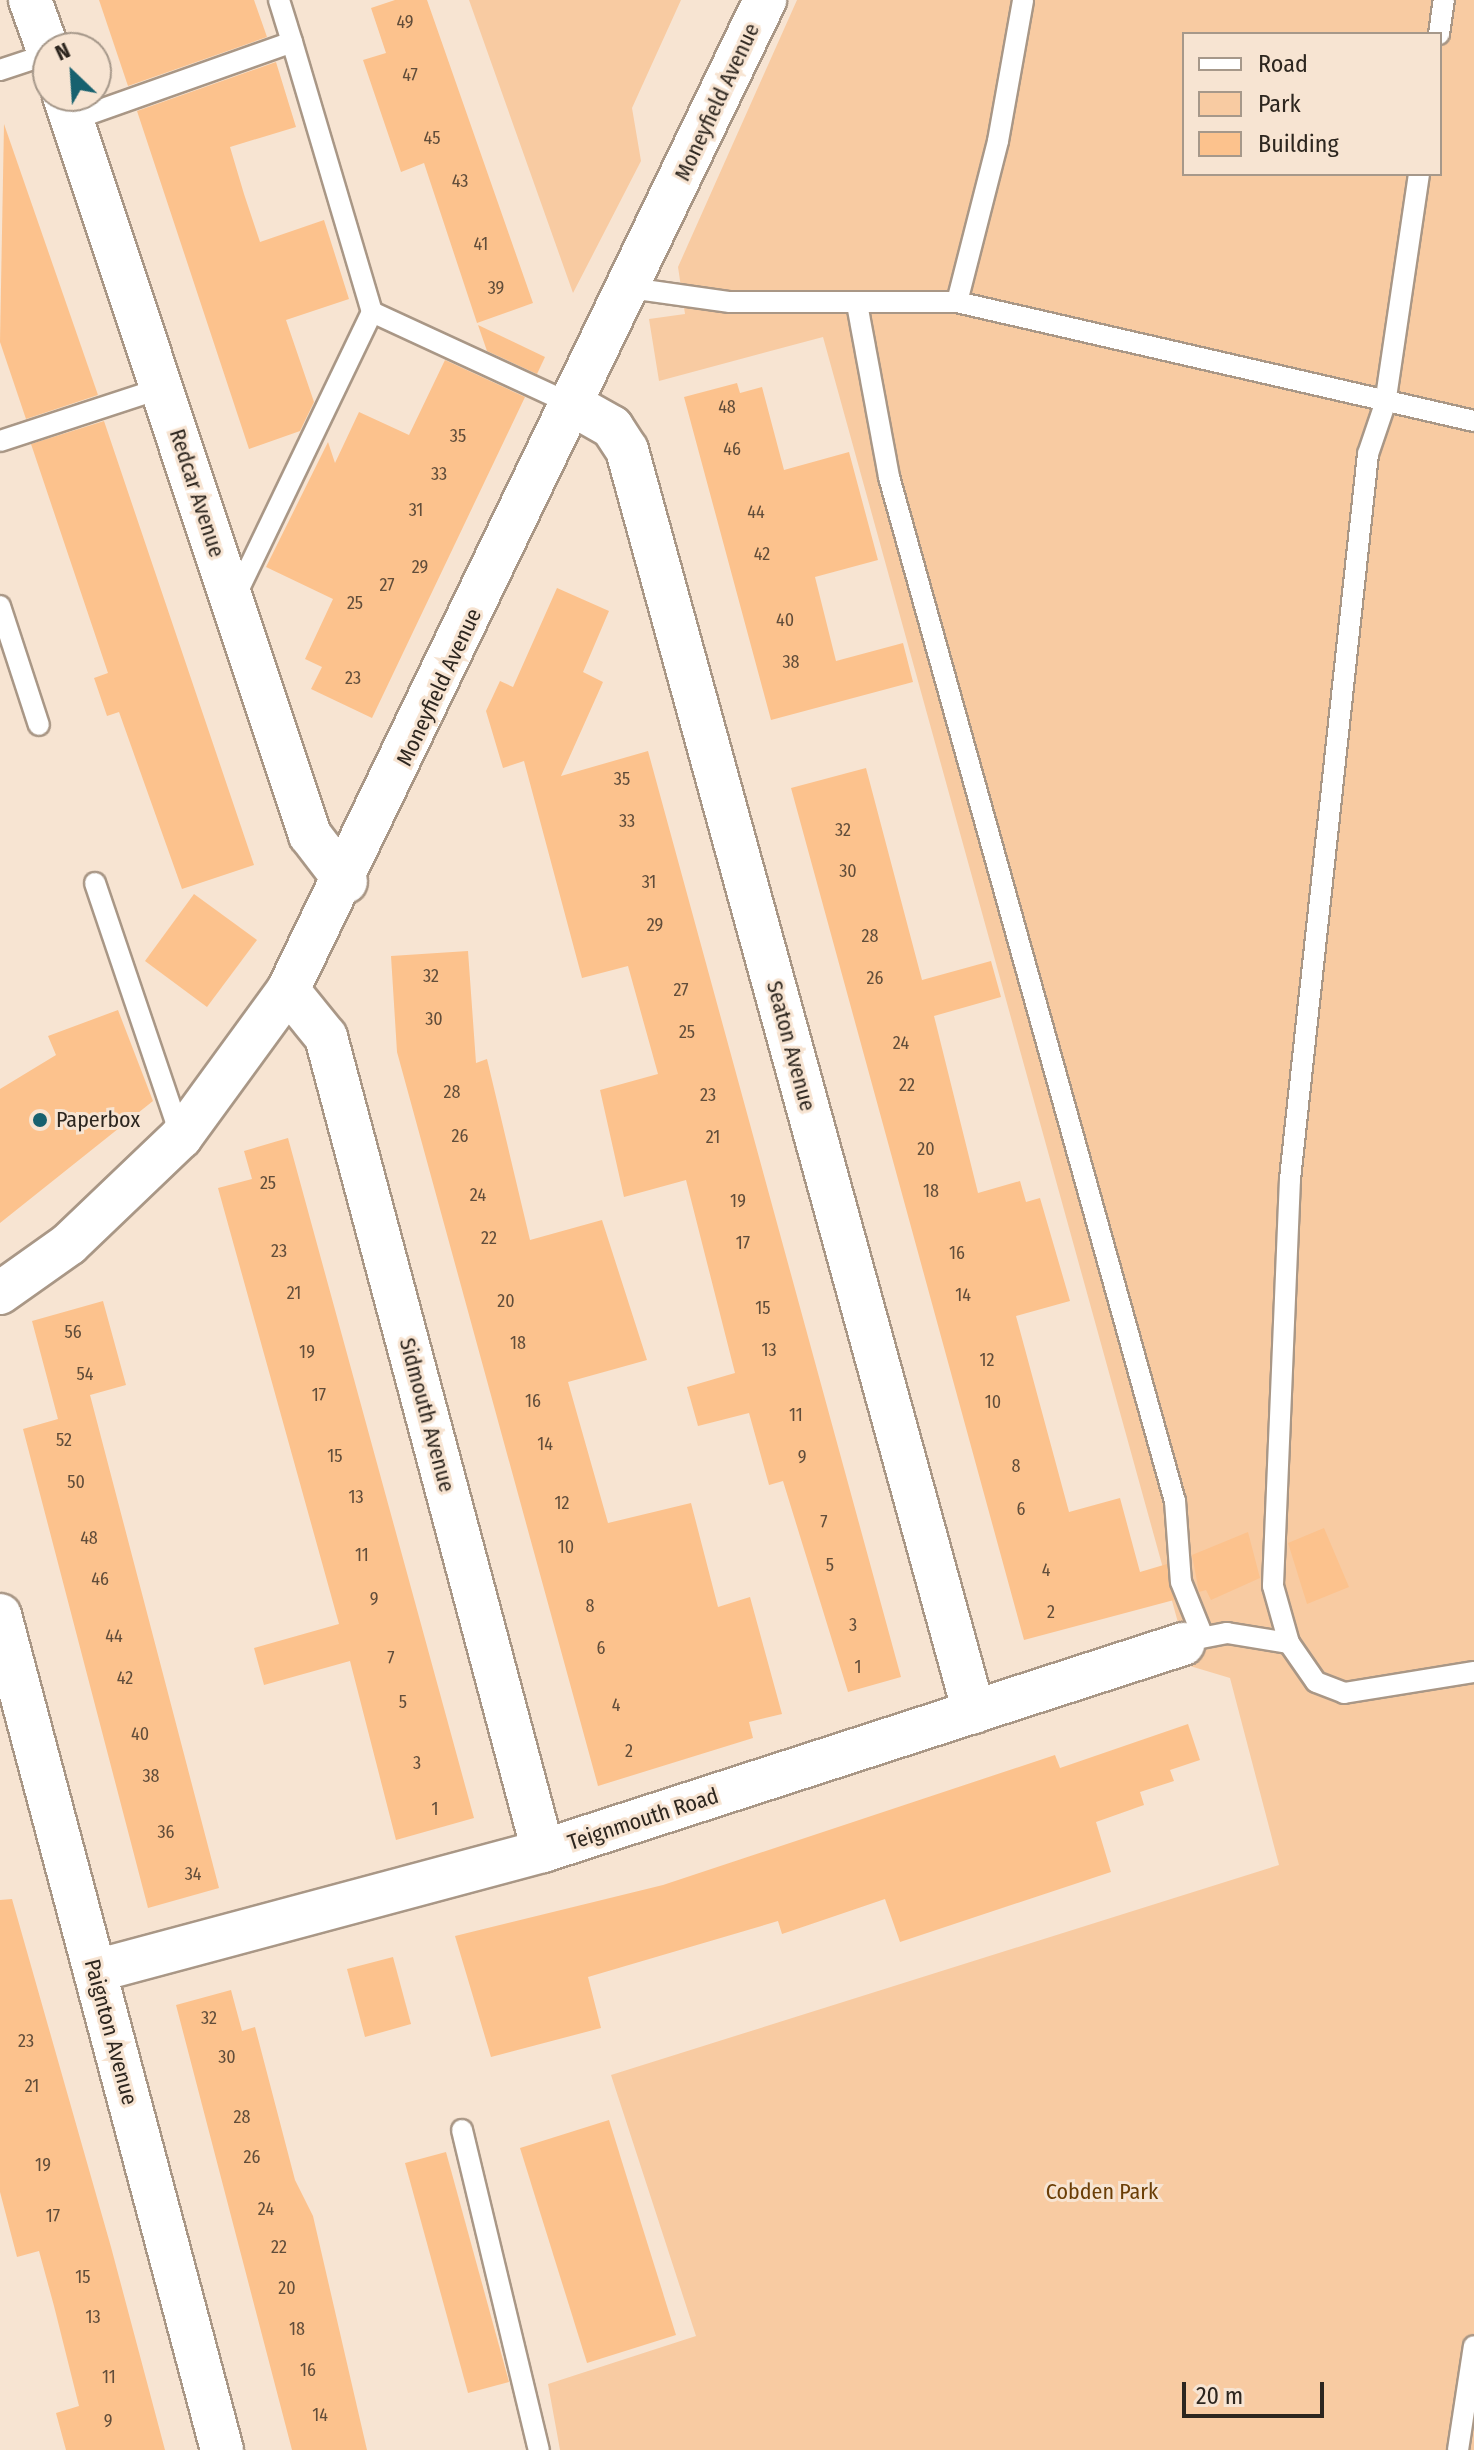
<!DOCTYPE html>
<html>
<head>
<meta charset="utf-8">
<style>
  body { margin:0 }
  #map { position:relative; width:1474px; height:2450px; overflow:hidden; background:#f7e4d2; font-family:"Fira Sans Condensed",sans-serif }
  div>[style] { position:absolute }
  [style*='--x'] { left:calc(var(--x)*1px); top:calc(var(--y)*1px); width:calc(var(--w)*1px); rotate:calc(var(--a)*1deg) }
  .green>* { inset:0; background:#f8cba2 }
  .building>* { inset:0; background:#fcc28d }
  .roads { filter:drop-shadow(2px 0 #a99786) drop-shadow(-2px 0 #a99786) drop-shadow(0 2px #a99786) drop-shadow(0 -2px #a99786) }
  .lane>* { height:20px; margin:-10px; padding:0 10px; transform-origin:10px; border-radius:10px; background:#fff }
  .street>* { height:42px; margin:-21px; padding:0 21px; transform-origin:21px; border-radius:21px; background:#fff }
  .dots>* { width:22px; height:22px; translate:-50% -50%; box-sizing:border-box; border:4px solid #f7e4d2; border-radius:50% }
  span { translate:-50% -50%; white-space:nowrap; text-align:center; line-height:1.15; -webkit-text-stroke:6px #f7e4d2; paint-order:stroke }
  .number-label { font-size:18px; color:#614d3a }
  .number-label span { -webkit-text-stroke-width:0 }
  .street-label { font-size:22px; color:#2d261f }
  .poi-label { font-size:22px; color:#2d261f }
  .left { translate:0 -50%; text-align:left }
  .park-label { font-size:22px; color:#6b3e06 }
  .legend { position:absolute; left:1182px; top:32px; width:260px; height:144px; box-sizing:border-box; background:#f7e4d2; border:2px solid #a6988a; margin:0; padding:10px 14px; list-style:none; font-size:24px; color:#2d261f }
  .legend li { display:flex; align-items:center; gap:16px; height:40px }
  .legend b { width:40px; border:2px solid #a6988a }
  .north { position:absolute; left:32px; top:32px; width:80px; height:80px; box-sizing:border-box; background:#f7e4d2; border:2px solid #a6988a; border-radius:50%; rotate:335deg; font-size:22px; font-weight:700; line-height:32px; text-align:center; color:#2d261f }
  .north::after { content:''; display:block; margin:auto; width:28px; height:36px; background:#17616f; clip-path:polygon(50% 0,100% 100%,50% 72%,0 100%) }
  .scale { position:absolute; left:1182px; top:2382px; width:142px; height:36px; box-sizing:border-box; border:4px solid #2d261f; border-top:0; padding-left:10px; font-size:24px; line-height:28px; white-space:nowrap; color:#2d261f; -webkit-text-stroke:6px #f7e4d2; paint-order:stroke }
</style>
</head>
<body>
<div id="map">
  <div class="green">
    <i style="clip-path:polygon(469px 0,681px 0,632px 108px,641px 161px,573px 293px)"></i>
    <i style="clip-path:polygon(evenodd,797px 0,1474px 0,1474px 2450px,560px 2450px,548px 2384px,696px 2336px,611px 2075px,1279px 1865px,1230px 1678px,1190px 1666px,823px 337px,659px 381px,649px 319px,685px 314px,678px 267px,797px 0,1184px 34px,1440px 34px,1440px 174px,1184px 174px,1184px 34px)"></i>
  </div>
  <div class="building">
    <i style="clip-path:polygon(99px 0,254px 0,267px 37px,128px 86px)"></i>
    <i style="clip-path:polygon(395px 0,427px 0,533px 303px,477px 323px,424px 163px,401px 172px,363px 60px,386px 53px,371px 8px)"></i>
    <i style="clip-path:polygon(276px 62px,296px 127px,230px 147px,244px 194px,260px 242px,324px 220px,349px 299px,286px 320px,314px 402px,300px 431px,249px 449px,137px 111px)"></i>
    <i style="clip-path:polygon(4px 124px,98px 395px,26px 419px,0 342px)"></i>
    <i style="clip-path:polygon(478px 325px,545px 357px,537px 374px,487px 351px)"></i>
    <i style="clip-path:polygon(445px 360px,525px 397px,372px 718px,311px 689px,322px 667px,305px 659px,333px 599px,266px 567px,328px 442px,335px 463px,359px 412px,409px 435px)"></i>
    <i style="clip-path:polygon(737px 383px,740px 393px,762px 387px,784px 470px,849px 452px,878px 560px,815px 577px,836px 661px,903px 643px,913px 682px,771px 720px,684px 397px)"></i>
    <i style="clip-path:polygon(104px 421px,254px 865px,182px 889px,119px 712px,107px 716px,94px 678px,108px 673px,31px 444px)"></i>
    <i style="clip-path:polygon(557px 588px,609px 611px,583px 672px,603px 682px,561px 776px,648px 751px,901px 1677px,848px 1692px,783px 1481px,769px 1485px,749px 1413px,698px 1426px,687px 1387px,735px 1373px,686px 1180px,624px 1197px,600px 1090px,658px 1074px,628px 966px,582px 978px,524px 761px,503px 768px,486px 711px,500px 681px,513px 687px)"></i>
    <i style="clip-path:polygon(866px 768px,922px 980px,991px 961px,1001px 997px,934px 1016px,978px 1193px,1020px 1181px,1026px 1202px,1040px 1198px,1070px 1301px,1016px 1316px,1069px 1512px,1120px 1498px,1140px 1572px,1167px 1564px,1174px 1600px,1024px 1640px,791px 788px)"></i>
    <i style="clip-path:polygon(194px 894px,257px 940px,207px 1007px,145px 961px)"></i>
    <i style="clip-path:polygon(468px 951px,476px 1063px,487px 1059px,530px 1240px,602px 1220px,647px 1360px,568px 1382px,608px 1523px,691px 1503px,718px 1607px,750px 1597px,782px 1714px,749px 1722px,753px 1738px,598px 1786px,397px 1052px,391px 956px)"></i>
    <i style="clip-path:polygon(118px 1010px,153px 1101px,0 1223px,0 1089px,56px 1055px,48px 1036px)"></i>
    <i style="clip-path:polygon(288px 1138px,474px 1818px,396px 1840px,350px 1661px,264px 1685px,254px 1648px,339px 1624px,218px 1188px,252px 1179px,244px 1151px)"></i>
    <i style="clip-path:polygon(103px 1301px,126px 1385px,90px 1395px,219px 1888px,148px 1908px,23px 1429px,58px 1419px,32px 1321px)"></i>
    <i style="clip-path:polygon(1324px 1528px,1349px 1587px,1307px 1604px,1288px 1543px)"></i>
    <i style="clip-path:polygon(1248px 1532px,1260px 1578px,1211px 1600px,1206px 1590px,1199px 1592px,1192px 1555px)"></i>
    <i style="clip-path:polygon(1188px 1724px,1200px 1760px,1170px 1770px,1174px 1781px,1140px 1792px,1144px 1805px,1096px 1822px,1111px 1872px,900px 1942px,885px 1899px,782px 1934px,778px 1921px,588px 1977px,601px 2028px,491px 2057px,455px 1936px,663px 1885px,1055px 1755px,1060px 1768px)"></i>
    <i style="clip-path:polygon(12px 1899px,111px 2247px,165px 2450px,66px 2450px,56px 2413px,79px 2406px,54px 2306px,39px 2251px,17px 2257px,0 2192px,0 1900px)"></i>
    <i style="clip-path:polygon(393px 1957px,411px 2024px,365px 2037px,347px 1969px)"></i>
    <i style="clip-path:polygon(231px 1990px,242px 2031px,255px 2027px,295px 2180px,313px 2216px,367px 2450px,292px 2450px,176px 2005px)"></i>
    <i style="clip-path:polygon(609px 2120px,676px 2335px,587px 2363px,520px 2148px)"></i>
    <i style="clip-path:polygon(446px 2152px,509px 2382px,468px 2393px,405px 2163px)"></i>
  </div>
  <div class="roads">
    <div class="lane">
      <i style="--x:1439;--y:34;--w:34;--a:-82"></i>
      <i style="--x:292;--y:42;--w:282;--a:73.5"></i>
      <i style="--x:0;--y:70;--w:51;--a:-18.4"></i>
      <i style="--x:72;--y:120;--w:233;--a:-19.5"></i>
      <i style="--x:292;--y:42;--w:44;--a:-107.2"></i>
      <i style="--x:1419;--y:174;--w:232;--a:98.4"></i>
      <i style="--x:1385;--y:404;--w:53;--a:108.8"></i>
      <i style="--x:1368;--y:454;--w:729;--a:96.14"></i>
      <i style="--x:1290;--y:1179;--w:407;--a:92.4"></i>
      <i style="--x:1273;--y:1586;--w:59;--a:74.3"></i>
      <i style="--x:1289;--y:1643;--w:47;--a:55.3"></i>
      <i style="--x:1316;--y:1682;--w:30;--a:21"></i>
      <i style="--x:1344;--y:1693;--w:132;--a:-9.2"></i>
      <i style="--x:630;--y:288;--w:101;--a:8"></i>
      <i style="--x:730;--y:302;--w:227;--a:0"></i>
      <i style="--x:957;--y:302;--w:531;--a:12.96"></i>
      <i style="--x:957;--y:302;--w:166;--a:-75.7"></i>
      <i style="--x:998;--y:141;--w:143;--a:-79.9"></i>
      <i style="--x:857;--y:304;--w:176;--a:79.5"></i>
      <i style="--x:889;--y:477;--w:1063;--a:74.4"></i>
      <i style="--x:1175;--y:1501;--w:81;--a:85.8"></i>
      <i style="--x:1181;--y:1582;--w:56;--a:68"></i>
      <i style="--x:0;--y:441;--w:170;--a:-18.1"></i>
      <i style="--x:234;--y:599;--w:318;--a:-64.3"></i>
      <i style="--x:372;--y:312;--w:221;--a:24.8"></i>
      <i style="--x:0;--y:606;--w:125;--a:71.9"></i>
      <i style="--x:95;--y:883;--w:268;--a:71.3"></i>
      <i style="--x:1191;--y:1640;--w:37;--a:-11"></i>
      <i style="--x:1227;--y:1633;--w:63;--a:9.2"></i>
      <i style="--x:462;--y:2130;--w:329;--a:76.5"></i>
      <i style="--x:1458;--y:2450;--w:105;--a:-81.3"></i>
    </div>
    <div class="street">
      <i style="--x:30;--y:0;--w:53;--a:70.2"></i>
      <i style="--x:64;--y:96;--w:779;--a:71.59"></i>
      <i style="--x:310;--y:835;--w:59;--a:52.5"></i>
      <i style="--x:573;--y:405;--w:45;--a:29.4"></i>
      <i style="--x:612;--y:427;--w:27;--a:57"></i>
      <i style="--x:627;--y:450;--w:1309;--a:74.63"></i>
      <i style="--x:288;--y:990;--w:60;--a:51"></i>
      <i style="--x:326;--y:1037;--w:842;--a:75.07"></i>
      <i style="--x:0;--y:1293;--w:85;--a:-35.4"></i>
      <i style="--x:69;--y:1244;--w:155;--a:-43.7"></i>
      <i style="--x:181;--y:1137;--w:182;--a:-53.9"></i>
      <i style="--x:288;--y:990;--w:1099;--a:-64.27"></i>
      <i style="--x:0;--y:1615;--w:864;--a:75.11"></i>
      <i style="--x:95;--y:1971;--w:464;--a:-15"></i>
      <i style="--x:543;--y:1851;--w:673;--a:-17.92"></i>
    </div>
  </div>
  <div class="dots">
    <i style="left:40px;top:1120px;background:#17616f"></i>
  </div>
  <div class="number-label">
    <span style="left:405px;top:22px">49</span>
    <span style="left:410px;top:75px">47</span>
    <span style="left:432px;top:138px">45</span>
    <span style="left:460px;top:181px">43</span>
    <span style="left:481px;top:244px">41</span>
    <span style="left:496px;top:288px">39</span>
    <span style="left:727px;top:407px">48</span>
    <span style="left:458px;top:436px">35</span>
    <span style="left:732px;top:449px">46</span>
    <span style="left:439px;top:474px">33</span>
    <span style="left:416px;top:510px">31</span>
    <span style="left:756px;top:512px">44</span>
    <span style="left:762px;top:554px">42</span>
    <span style="left:420px;top:567px">29</span>
    <span style="left:387px;top:585px">27</span>
    <span style="left:355px;top:603px">25</span>
    <span style="left:785px;top:620px">40</span>
    <span style="left:791px;top:662px">38</span>
    <span style="left:353px;top:678px">23</span>
    <span style="left:622px;top:779px">35</span>
    <span style="left:627px;top:821px">33</span>
    <span style="left:843px;top:830px">32</span>
    <span style="left:848px;top:871px">30</span>
    <span style="left:649px;top:882px">31</span>
    <span style="left:655px;top:925px">29</span>
    <span style="left:870px;top:936px">28</span>
    <span style="left:431px;top:976px">32</span>
    <span style="left:875px;top:978px">26</span>
    <span style="left:681px;top:990px">27</span>
    <span style="left:434px;top:1019px">30</span>
    <span style="left:687px;top:1032px">25</span>
    <span style="left:901px;top:1043px">24</span>
    <span style="left:907px;top:1085px">22</span>
    <span style="left:452px;top:1092px">28</span>
    <span style="left:708px;top:1095px">23</span>
    <span style="left:460px;top:1136px">26</span>
    <span style="left:713px;top:1137px">21</span>
    <span style="left:926px;top:1149px">20</span>
    <span style="left:268px;top:1183px">25</span>
    <span style="left:931px;top:1191px">18</span>
    <span style="left:478px;top:1195px">24</span>
    <span style="left:738px;top:1201px">19</span>
    <span style="left:489px;top:1238px">22</span>
    <span style="left:743px;top:1243px">17</span>
    <span style="left:279px;top:1251px">23</span>
    <span style="left:957px;top:1253px">16</span>
    <span style="left:294px;top:1293px">21</span>
    <span style="left:963px;top:1295px">14</span>
    <span style="left:506px;top:1301px">20</span>
    <span style="left:763px;top:1308px">15</span>
    <span style="left:73px;top:1332px">56</span>
    <span style="left:518px;top:1343px">18</span>
    <span style="left:769px;top:1350px">13</span>
    <span style="left:307px;top:1352px">19</span>
    <span style="left:987px;top:1360px">12</span>
    <span style="left:85px;top:1374px">54</span>
    <span style="left:319px;top:1395px">17</span>
    <span style="left:533px;top:1401px">16</span>
    <span style="left:993px;top:1402px">10</span>
    <span style="left:796px;top:1415px">11</span>
    <span style="left:64px;top:1440px">52</span>
    <span style="left:545px;top:1444px">14</span>
    <span style="left:335px;top:1456px">15</span>
    <span style="left:802px;top:1457px">9</span>
    <span style="left:1016px;top:1466px">8</span>
    <span style="left:76px;top:1482px">50</span>
    <span style="left:356px;top:1497px">13</span>
    <span style="left:562px;top:1503px">12</span>
    <span style="left:1021px;top:1509px">6</span>
    <span style="left:824px;top:1522px">7</span>
    <span style="left:89px;top:1538px">48</span>
    <span style="left:566px;top:1547px">10</span>
    <span style="left:362px;top:1555px">11</span>
    <span style="left:830px;top:1565px">5</span>
    <span style="left:1046px;top:1570px">4</span>
    <span style="left:100px;top:1579px">46</span>
    <span style="left:374px;top:1599px">9</span>
    <span style="left:590px;top:1606px">8</span>
    <span style="left:1051px;top:1612px">2</span>
    <span style="left:853px;top:1625px">3</span>
    <span style="left:114px;top:1636px">44</span>
    <span style="left:601px;top:1648px">6</span>
    <span style="left:391px;top:1658px">7</span>
    <span style="left:858px;top:1667px">1</span>
    <span style="left:125px;top:1678px">42</span>
    <span style="left:403px;top:1702px">5</span>
    <span style="left:616px;top:1705px">4</span>
    <span style="left:140px;top:1734px">40</span>
    <span style="left:629px;top:1751px">2</span>
    <span style="left:417px;top:1763px">3</span>
    <span style="left:151px;top:1776px">38</span>
    <span style="left:435px;top:1809px">1</span>
    <span style="left:166px;top:1832px">36</span>
    <span style="left:193px;top:1874px">34</span>
    <span style="left:209px;top:2018px">32</span>
    <span style="left:26px;top:2041px">23</span>
    <span style="left:227px;top:2057px">30</span>
    <span style="left:32px;top:2086px">21</span>
    <span style="left:242px;top:2117px">28</span>
    <span style="left:252px;top:2157px">26</span>
    <span style="left:43px;top:2165px">19</span>
    <span style="left:266px;top:2209px">24</span>
    <span style="left:53px;top:2216px">17</span>
    <span style="left:279px;top:2247px">22</span>
    <span style="left:83px;top:2277px">15</span>
    <span style="left:287px;top:2288px">20</span>
    <span style="left:93px;top:2317px">13</span>
    <span style="left:297px;top:2329px">18</span>
    <span style="left:308px;top:2370px">16</span>
    <span style="left:109px;top:2377px">11</span>
    <span style="left:320px;top:2415px">14</span>
    <span style="left:108px;top:2421px">9</span>
  </div>
  <div class="street-label">
    <span style="left:717px;top:102px;rotate:-65deg">Moneyfield Avenue</span>
    <span style="left:197px;top:493px;rotate:72deg">Redcar Avenue</span>
    <span style="left:439px;top:687px;rotate:-65deg">Moneyfield Avenue</span>
    <span style="left:791px;top:1046px;rotate:75deg">Seaton Avenue</span>
    <span style="left:427px;top:1415px;rotate:75deg">Sidmouth Avenue</span>
    <span style="left:643px;top:1819px;rotate:-18deg">Teignmouth Road</span>
    <span style="left:111px;top:2032px;rotate:75deg">Paignton Avenue</span>
  </div>
  <div class="poi-label">
    <span class="left" style="left:56px;top:1120px">Paperbox</span>
  </div>
  <div class="park-label">
    <span style="left:1102px;top:2192px">Cobden Park</span>
  </div>
  <ul class="legend">
  <li><b style="height:10px;background:#fff"></b>Road</li>
  <li><b style="height:22px;background:#f8cba2"></b>Park</li>
  <li><b style="height:22px;background:#fcc28d"></b>Building</li>
  </ul>
  <div class="north">N</div>
  <div class="scale">20 m</div>
</div>
</body>
</html>
